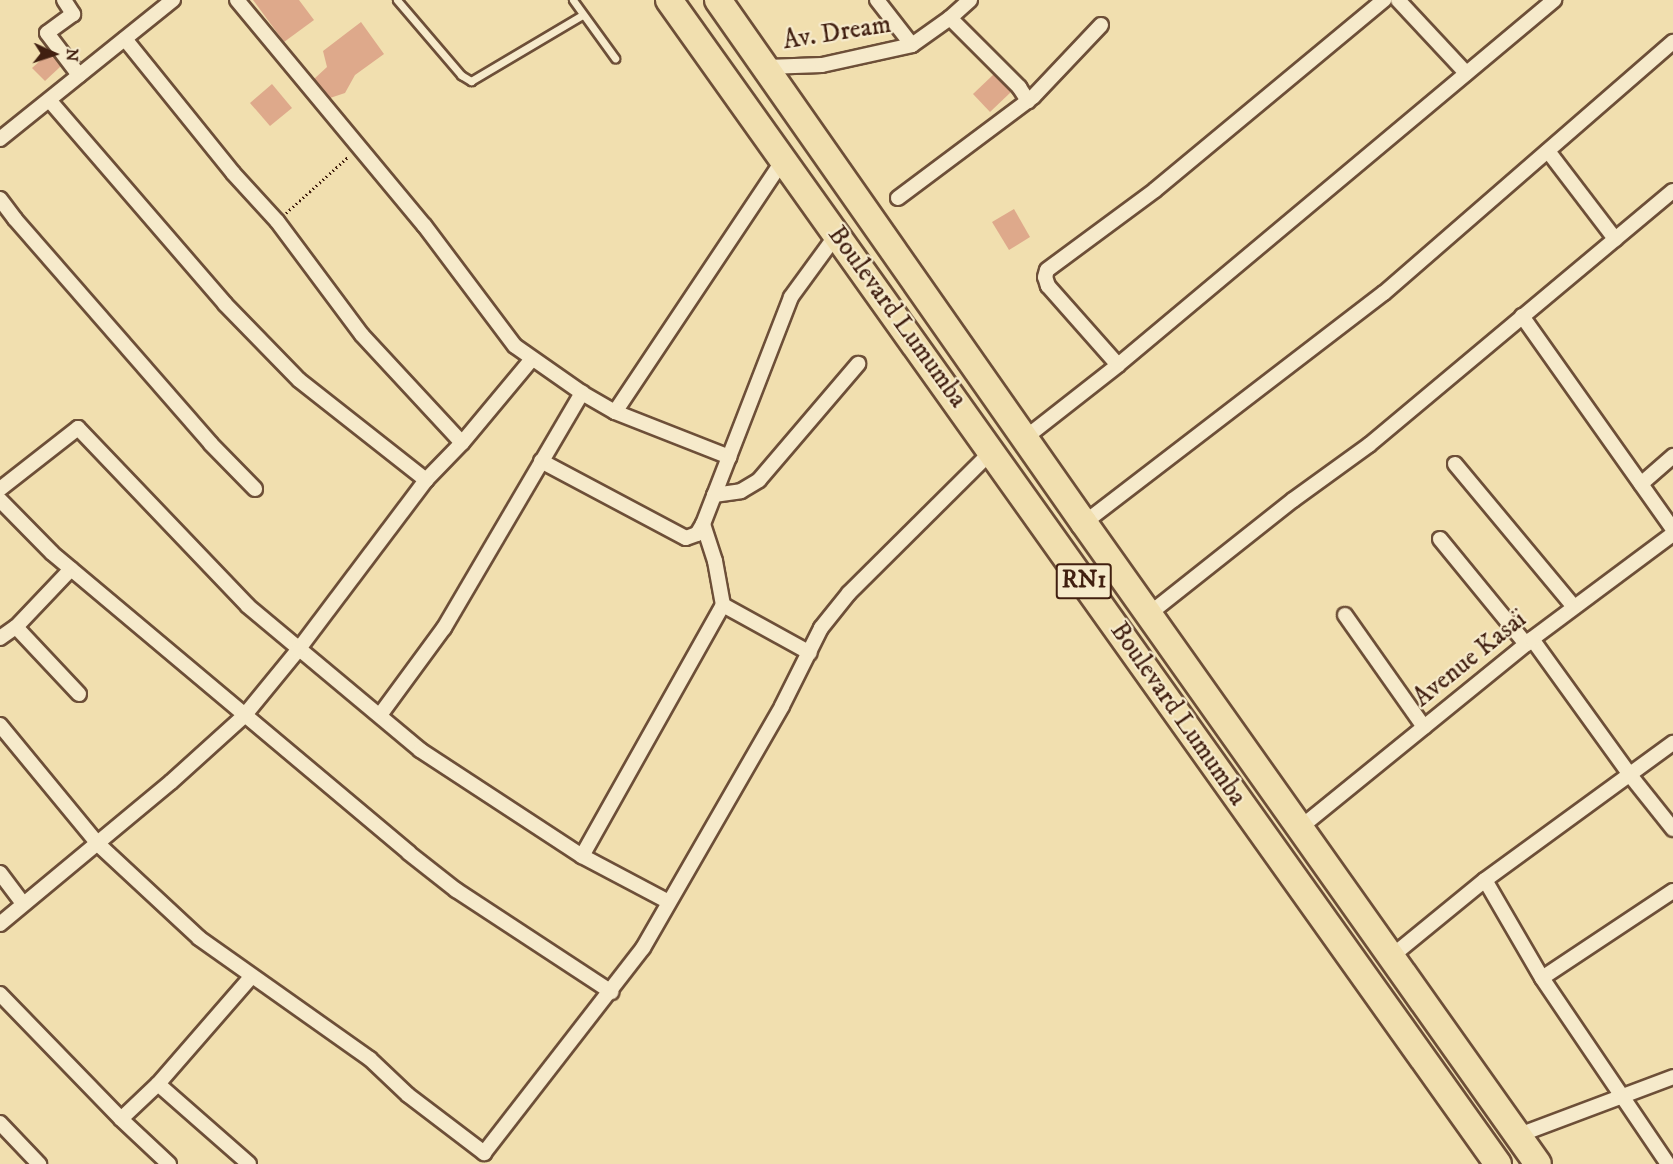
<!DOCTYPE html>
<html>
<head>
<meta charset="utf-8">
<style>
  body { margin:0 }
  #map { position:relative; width:1673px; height:1164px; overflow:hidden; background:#f1dfaf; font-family:"IM FELL DW Pica",serif }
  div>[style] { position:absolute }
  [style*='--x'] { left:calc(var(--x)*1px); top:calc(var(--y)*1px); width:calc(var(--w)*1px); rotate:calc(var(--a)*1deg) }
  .building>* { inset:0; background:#dea98b }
  .path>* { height:3px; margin-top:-1.5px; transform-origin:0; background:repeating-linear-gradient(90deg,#411f10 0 1.5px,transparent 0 4.5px) }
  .roads { filter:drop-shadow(2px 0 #6d4f38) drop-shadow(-2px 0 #6d4f38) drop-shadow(0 2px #6d4f38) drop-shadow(0 -2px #6d4f38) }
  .lane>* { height:7px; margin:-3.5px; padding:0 3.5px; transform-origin:3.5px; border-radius:3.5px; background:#f6eacb }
  .street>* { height:14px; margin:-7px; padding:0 7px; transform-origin:7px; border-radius:7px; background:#f6eacb }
  .highway>* { height:26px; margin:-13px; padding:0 13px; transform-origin:13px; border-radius:13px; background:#f1dfaf }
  span { translate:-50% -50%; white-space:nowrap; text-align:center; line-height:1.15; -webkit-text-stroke:4.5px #f6eacb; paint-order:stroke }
  .shield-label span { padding:2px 4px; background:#f6eacb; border:2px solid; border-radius:4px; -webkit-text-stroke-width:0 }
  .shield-label { font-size:24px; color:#411f10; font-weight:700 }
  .street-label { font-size:26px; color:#411f10 }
  .north { position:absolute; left:24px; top:24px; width:60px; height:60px; -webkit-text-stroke:4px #f6eacb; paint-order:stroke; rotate:93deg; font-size:16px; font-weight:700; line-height:24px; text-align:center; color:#411f10 }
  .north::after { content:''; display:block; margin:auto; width:21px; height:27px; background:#411f10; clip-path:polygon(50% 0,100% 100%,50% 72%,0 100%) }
</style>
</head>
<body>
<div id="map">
  <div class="building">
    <i style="clip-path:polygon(253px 0,299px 0,314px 20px,284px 42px)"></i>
    <i style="clip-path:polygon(361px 22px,384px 54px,355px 75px,345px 93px,330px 98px,314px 79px,327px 67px,323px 51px)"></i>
    <i style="clip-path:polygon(50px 52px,61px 66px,45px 81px,32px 68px)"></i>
    <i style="clip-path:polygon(994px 74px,1011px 92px,990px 112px,973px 94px)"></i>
    <i style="clip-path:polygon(272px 84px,292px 108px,270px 126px,250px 103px)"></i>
    <i style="clip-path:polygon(1014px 209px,1030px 237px,1009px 250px,992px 222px)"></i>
  </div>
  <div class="path">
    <i style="--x:286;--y:213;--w:84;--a:-42.1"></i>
  </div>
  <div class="roads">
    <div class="lane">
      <i style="--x:397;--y:0;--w:99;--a:49.5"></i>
      <i style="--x:461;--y:75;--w:12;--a:31"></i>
      <i style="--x:471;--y:81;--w:129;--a:-30.7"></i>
      <i style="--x:573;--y:0;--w:72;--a:54.1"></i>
    </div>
    <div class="street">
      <i style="--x:64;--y:0;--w:17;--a:57"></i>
      <i style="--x:73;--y:14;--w:32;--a:144"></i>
      <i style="--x:47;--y:33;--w:53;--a:52.7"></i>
      <i style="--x:237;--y:0;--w:293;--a:50.3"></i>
      <i style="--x:424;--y:225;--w:151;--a:53.1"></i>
      <i style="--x:515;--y:346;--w:82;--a:35"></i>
      <i style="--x:582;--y:393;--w:38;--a:30"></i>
      <i style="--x:615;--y:412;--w:123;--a:21.5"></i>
      <i style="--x:877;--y:0;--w:57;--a:52.1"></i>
      <i style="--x:1398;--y:0;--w:100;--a:47"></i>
      <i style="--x:950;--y:18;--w:98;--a:45"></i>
      <i style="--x:1019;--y:87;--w:17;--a:57"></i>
      <i style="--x:125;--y:39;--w:172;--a:51.1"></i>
      <i style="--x:233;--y:173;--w:65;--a:47.5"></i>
      <i style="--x:277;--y:221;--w:142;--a:53.3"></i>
      <i style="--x:362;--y:335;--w:147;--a:47.2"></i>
      <i style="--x:767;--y:67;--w:55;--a:-2.1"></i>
      <i style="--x:822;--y:65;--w:92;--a:-12.5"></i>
      <i style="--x:912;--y:45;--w:47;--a:-35.4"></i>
      <i style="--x:950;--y:18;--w:27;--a:-42"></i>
      <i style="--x:50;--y:101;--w:268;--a:49.2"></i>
      <i style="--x:225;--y:304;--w:106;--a:45.8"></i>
      <i style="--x:299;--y:380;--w:162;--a:38.2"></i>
      <i style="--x:0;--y:139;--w:222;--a:-38.8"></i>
      <i style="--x:1548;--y:151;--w:111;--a:52.7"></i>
      <i style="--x:898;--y:198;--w:169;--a:-36.8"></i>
      <i style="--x:1033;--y:97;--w:99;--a:-46.6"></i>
      <i style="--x:0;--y:199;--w:25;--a:53"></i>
      <i style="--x:15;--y:219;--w:298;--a:48.9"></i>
      <i style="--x:211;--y:444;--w:63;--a:45.6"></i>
      <i style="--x:1522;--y:316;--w:261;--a:54.7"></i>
      <i style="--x:1118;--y:365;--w:106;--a:-131.5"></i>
      <i style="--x:1048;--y:286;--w:9;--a:-108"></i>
      <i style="--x:1045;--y:277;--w:7;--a:-74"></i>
      <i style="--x:1047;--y:270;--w:134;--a:-36.5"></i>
      <i style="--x:1155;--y:190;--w:298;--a:-39.7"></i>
      <i style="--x:615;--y:412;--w:304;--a:-56.3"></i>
      <i style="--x:1025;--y:438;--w:118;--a:-38.1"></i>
      <i style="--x:1118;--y:365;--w:569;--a:-39.93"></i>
      <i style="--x:541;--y:461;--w:164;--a:28"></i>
      <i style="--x:686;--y:538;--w:12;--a:-20"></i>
      <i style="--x:697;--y:534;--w:12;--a:-59"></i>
      <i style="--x:703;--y:524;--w:243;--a:-68.8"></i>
      <i style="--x:791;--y:297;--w:78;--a:-53.9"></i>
      <i style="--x:1455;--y:464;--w:186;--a:50.2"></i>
      <i style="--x:1641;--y:484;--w:43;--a:-41.2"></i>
      <i style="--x:0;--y:489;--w:99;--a:-38"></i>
      <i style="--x:78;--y:428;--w:246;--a:46.3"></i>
      <i style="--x:248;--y:606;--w:224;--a:39.9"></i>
      <i style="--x:420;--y:750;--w:194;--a:33.2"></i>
      <i style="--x:582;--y:856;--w:98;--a:27.9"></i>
      <i style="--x:714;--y:495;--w:27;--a:-8"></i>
      <i style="--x:741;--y:491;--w:21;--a:-31"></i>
      <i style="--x:759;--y:480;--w:153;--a:-49.5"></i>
      <i style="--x:0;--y:500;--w:74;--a:45.5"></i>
      <i style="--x:52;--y:553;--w:466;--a:40"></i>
      <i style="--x:409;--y:853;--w:60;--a:38.2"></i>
      <i style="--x:456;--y:890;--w:186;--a:33.3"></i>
      <i style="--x:1084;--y:523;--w:378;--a:-37.5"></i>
      <i style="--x:1384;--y:293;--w:383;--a:-41"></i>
      <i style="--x:1440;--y:539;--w:136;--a:50.7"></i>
      <i style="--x:723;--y:605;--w:99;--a:28.9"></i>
      <i style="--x:1149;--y:614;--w:184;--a:-38.4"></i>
      <i style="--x:1293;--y:500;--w:94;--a:-35.9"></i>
      <i style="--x:1369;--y:445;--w:396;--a:-39.9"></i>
      <i style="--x:1345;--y:615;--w:137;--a:54.8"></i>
      <i style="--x:16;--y:627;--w:92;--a:46.8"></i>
      <i style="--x:0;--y:638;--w:19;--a:-35"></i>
      <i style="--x:16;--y:627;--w:80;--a:-46.5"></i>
      <i style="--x:1532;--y:639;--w:168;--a:54.2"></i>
      <i style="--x:1630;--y:775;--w:69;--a:51.5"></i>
      <i style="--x:380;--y:715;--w:108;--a:-53.7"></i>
      <i style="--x:444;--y:628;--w:273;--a:-59.6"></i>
      <i style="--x:0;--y:725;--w:154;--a:50.5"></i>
      <i style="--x:98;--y:844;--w:138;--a:42.9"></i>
      <i style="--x:199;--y:938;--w:209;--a:35.3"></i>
      <i style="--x:370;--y:1059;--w:52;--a:43.5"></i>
      <i style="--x:408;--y:1095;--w:96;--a:37.3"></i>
      <i style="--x:484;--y:1153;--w:259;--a:-52.2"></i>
      <i style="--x:643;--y:948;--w:279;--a:-60.1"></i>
      <i style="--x:782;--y:706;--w:87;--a:-63.4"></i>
      <i style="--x:821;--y:628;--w:45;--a:-51.3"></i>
      <i style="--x:849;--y:593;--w:202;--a:-44.8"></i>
      <i style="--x:1301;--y:827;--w:298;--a:-39.1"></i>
      <i style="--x:1532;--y:639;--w:176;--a:-36.7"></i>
      <i style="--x:582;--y:856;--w:288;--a:-60.7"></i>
      <i style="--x:723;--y:605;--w:45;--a:-100.3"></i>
      <i style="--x:715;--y:561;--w:39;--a:-108"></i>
      <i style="--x:0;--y:873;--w:38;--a:53"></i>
      <i style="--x:1485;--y:880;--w:113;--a:59.8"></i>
      <i style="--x:1542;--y:978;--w:225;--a:55.9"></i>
      <i style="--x:0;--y:924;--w:222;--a:-39.7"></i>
      <i style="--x:171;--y:782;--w:98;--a:-42.1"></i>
      <i style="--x:244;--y:716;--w:85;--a:-50.7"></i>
      <i style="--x:298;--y:650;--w:213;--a:-53"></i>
      <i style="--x:426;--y:480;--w:52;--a:-45.8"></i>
      <i style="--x:462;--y:443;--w:109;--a:-50.2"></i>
      <i style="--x:1392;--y:956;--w:120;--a:-39.3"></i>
      <i style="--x:1485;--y:880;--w:233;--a:-36.1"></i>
      <i style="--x:1542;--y:978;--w:157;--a:-33.6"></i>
      <i style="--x:0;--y:994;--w:174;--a:45.9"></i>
      <i style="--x:121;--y:1119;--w:66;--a:43.2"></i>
      <i style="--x:158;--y:1084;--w:121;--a:41.3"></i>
      <i style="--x:121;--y:1119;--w:51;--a:-43.4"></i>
      <i style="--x:158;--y:1084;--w:142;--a:-49"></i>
      <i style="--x:0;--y:1123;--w:57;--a:46.4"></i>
      <i style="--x:1519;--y:1135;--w:165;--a:-20.6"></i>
    </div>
    <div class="highway">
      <i style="--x:669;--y:0;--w:1429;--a:54.54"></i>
      <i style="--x:718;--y:0;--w:638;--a:55.02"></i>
      <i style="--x:1084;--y:523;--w:785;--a:54.69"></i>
    </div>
  </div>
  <div class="shield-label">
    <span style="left:1084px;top:581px">RN1</span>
  </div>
  <div class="street-label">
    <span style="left:837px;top:33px;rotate:-9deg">Av. Dream</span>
    <span style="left:897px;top:317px;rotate:54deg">Boulevard Lumumba</span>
    <span style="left:1470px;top:659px;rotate:-39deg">Avenue Kasaï</span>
    <span style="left:1178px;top:714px;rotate:55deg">Boulevard Lumumba</span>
  </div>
  <div class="north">N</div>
</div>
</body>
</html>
